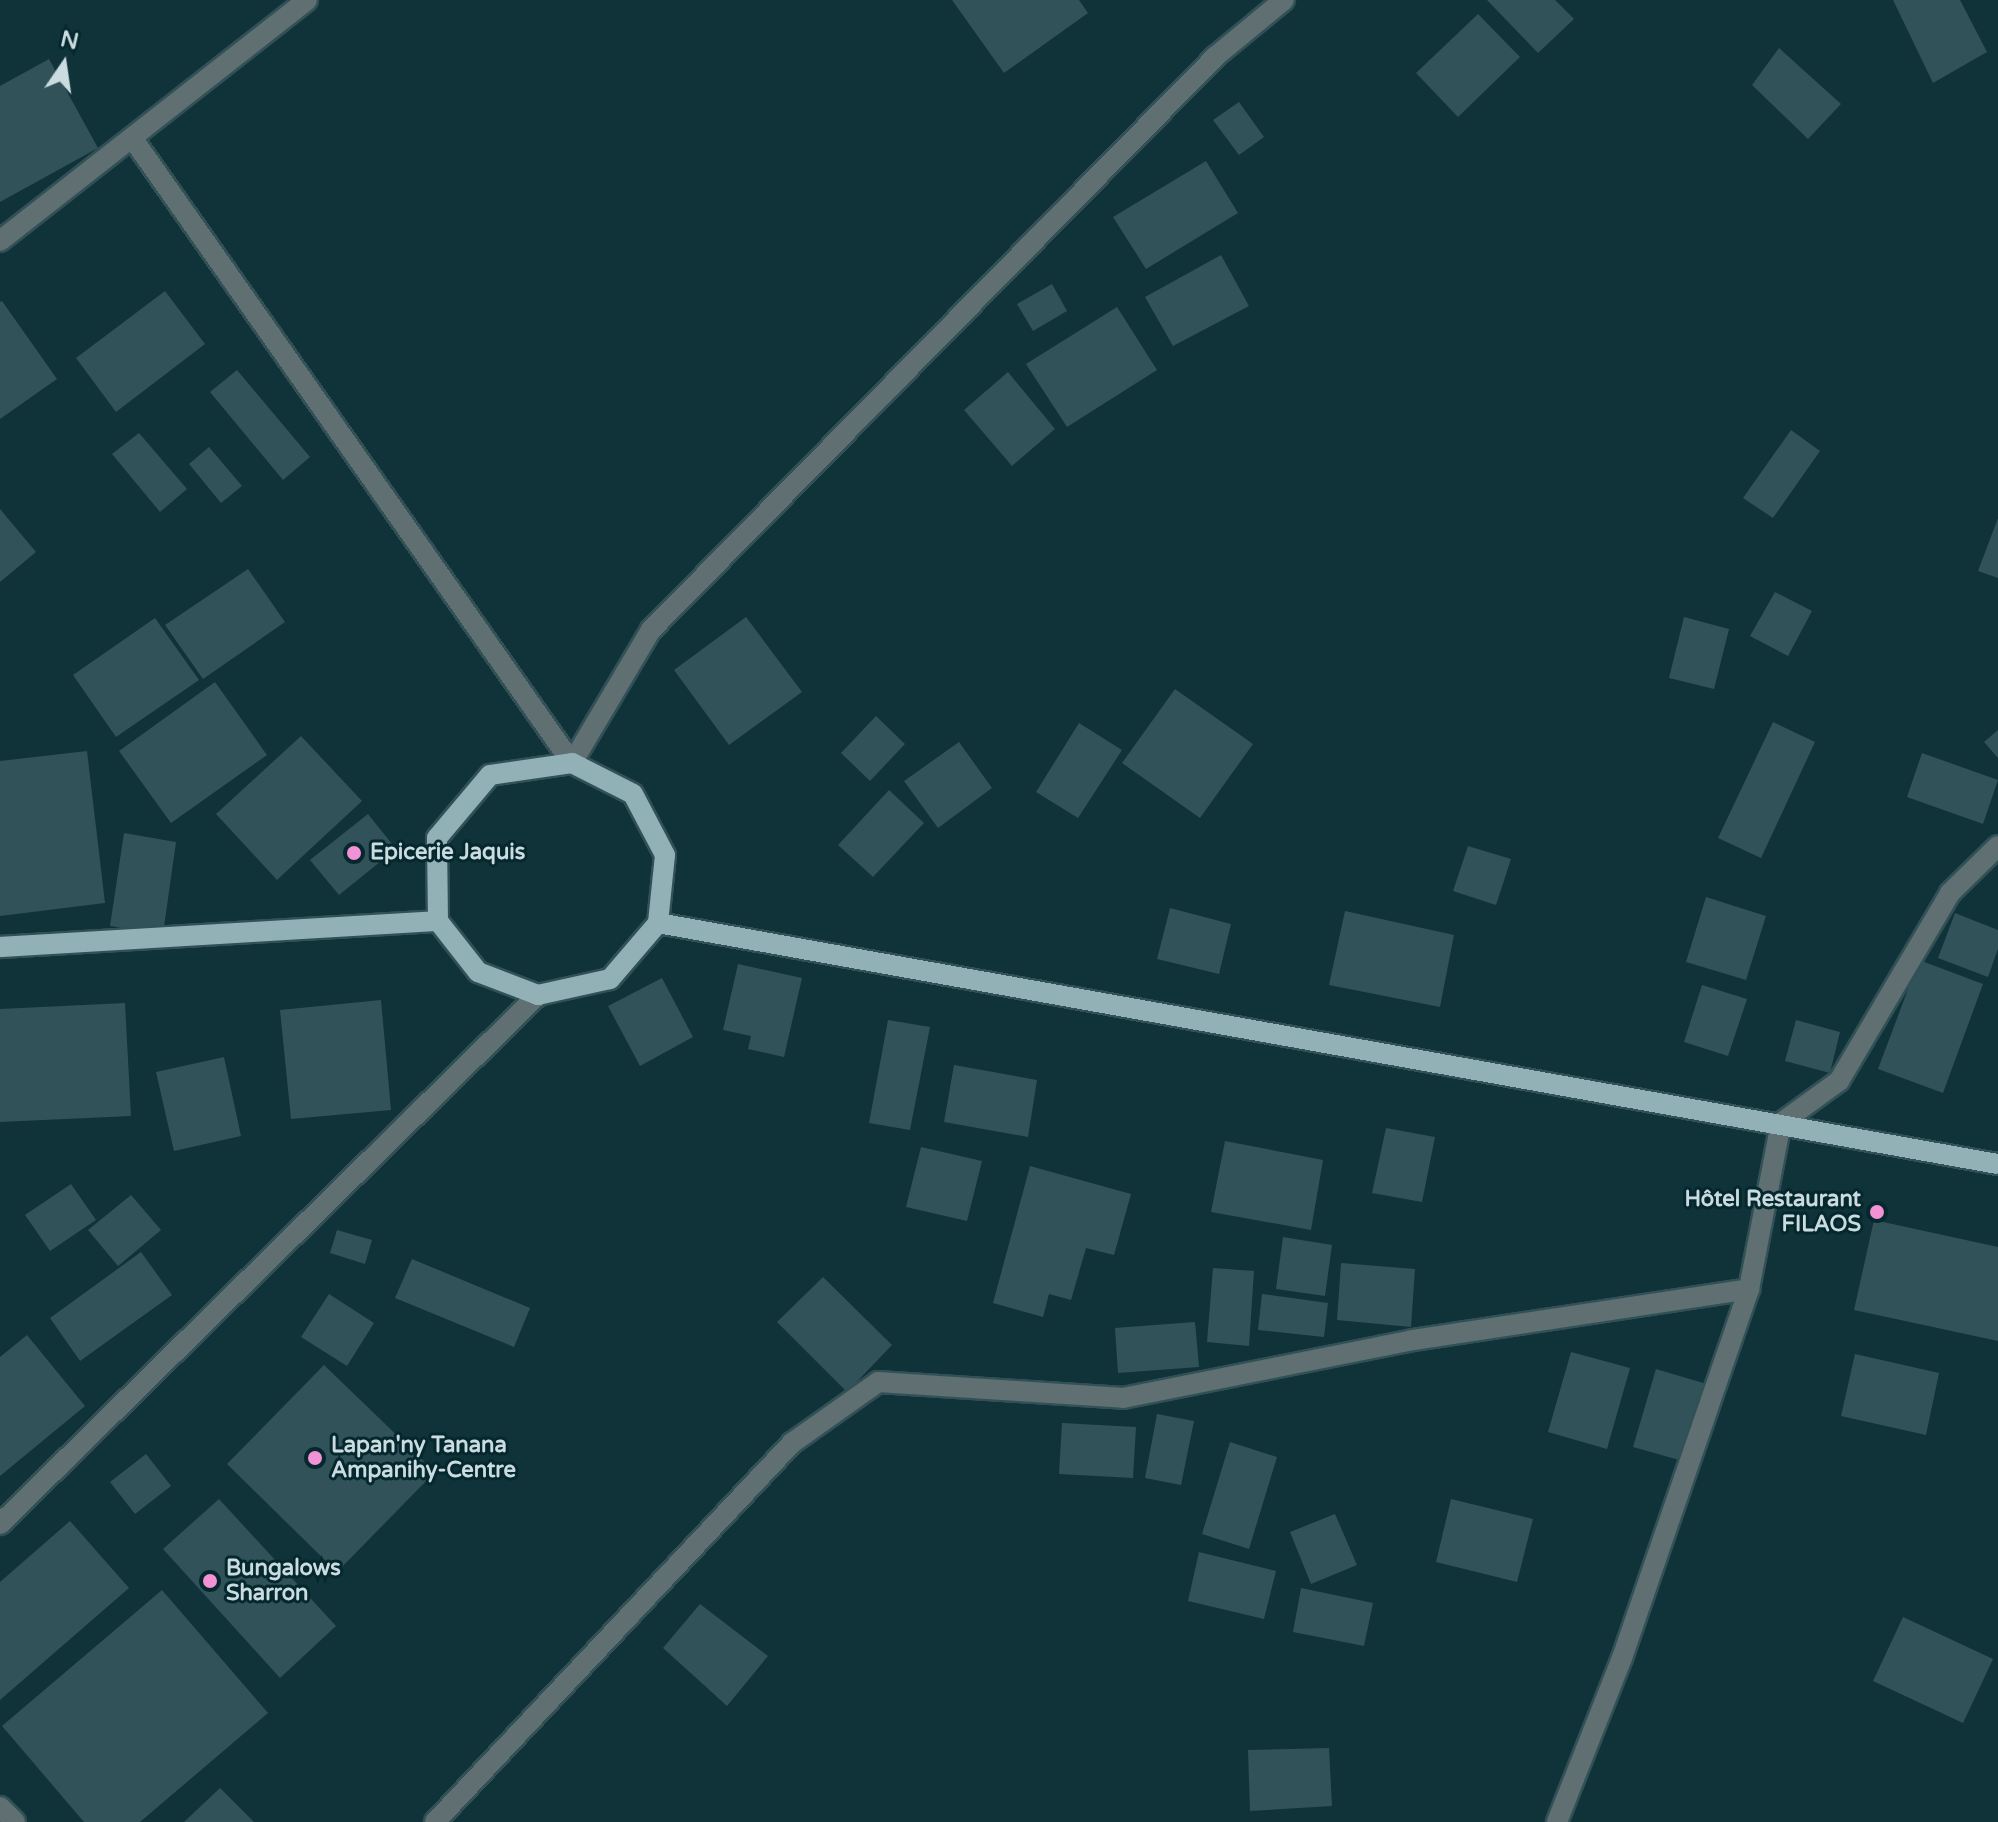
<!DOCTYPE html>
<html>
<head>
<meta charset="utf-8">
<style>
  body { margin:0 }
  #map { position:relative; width:1998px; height:1822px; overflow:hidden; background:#103239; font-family:"Varela Round",sans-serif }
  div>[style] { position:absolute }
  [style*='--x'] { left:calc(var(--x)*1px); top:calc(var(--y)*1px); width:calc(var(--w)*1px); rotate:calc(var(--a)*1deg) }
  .building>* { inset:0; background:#315259 }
  .roads { filter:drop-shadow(2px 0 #315157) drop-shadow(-2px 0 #315157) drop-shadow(0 2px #315157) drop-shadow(0 -2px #315157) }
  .minor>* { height:20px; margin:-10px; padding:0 10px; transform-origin:10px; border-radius:10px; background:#606f72 }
  .major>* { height:20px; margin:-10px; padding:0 10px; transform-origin:10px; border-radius:10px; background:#92b1b7 }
  .dots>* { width:22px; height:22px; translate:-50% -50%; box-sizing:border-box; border:4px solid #05282e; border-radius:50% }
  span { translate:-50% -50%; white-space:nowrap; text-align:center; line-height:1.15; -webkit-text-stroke:6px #05282e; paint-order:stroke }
  .poi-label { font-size:22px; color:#cadce0; font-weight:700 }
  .left { translate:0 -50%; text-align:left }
  .right { translate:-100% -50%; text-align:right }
  .north { position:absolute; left:24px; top:24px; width:80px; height:80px; -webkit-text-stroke:6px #05282e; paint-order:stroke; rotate:13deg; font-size:22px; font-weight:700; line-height:32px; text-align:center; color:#cadce0 }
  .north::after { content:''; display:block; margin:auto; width:28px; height:36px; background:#cadce0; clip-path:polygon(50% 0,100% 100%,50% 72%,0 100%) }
</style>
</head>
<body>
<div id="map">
  <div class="building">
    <i style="clip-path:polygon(952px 0,1079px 0,1088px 13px,1004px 73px)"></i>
    <i style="clip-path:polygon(1487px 0,1555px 0,1574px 19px,1538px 53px)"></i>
    <i style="clip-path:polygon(1893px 0,1960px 0,1987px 52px,1933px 83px)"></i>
    <i style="clip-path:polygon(1478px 14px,1520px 57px,1458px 117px,1416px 73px)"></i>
    <i style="clip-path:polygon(1779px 48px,1841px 104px,1808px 139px,1752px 85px)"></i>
    <i style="clip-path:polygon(49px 59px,98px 148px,0 202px,0 86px)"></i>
    <i style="clip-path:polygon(1239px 102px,1264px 137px,1239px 155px,1213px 120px)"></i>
    <i style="clip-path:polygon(1206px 161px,1238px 213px,1146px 269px,1113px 217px)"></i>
    <i style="clip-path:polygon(1221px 255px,1249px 306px,1173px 346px,1145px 297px)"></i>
    <i style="clip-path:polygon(1052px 284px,1067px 311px,1033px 331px,1017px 304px)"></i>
    <i style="clip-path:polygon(165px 291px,205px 344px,116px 412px,76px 358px)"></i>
    <i style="clip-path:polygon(2px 301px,57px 379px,0 419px,0 302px)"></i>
    <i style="clip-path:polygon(1117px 307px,1157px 370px,1067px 427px,1026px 364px)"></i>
    <i style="clip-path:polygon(237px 370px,310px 457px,283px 480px,210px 392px)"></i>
    <i style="clip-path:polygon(1008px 372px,1055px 429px,1012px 466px,964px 410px)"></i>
    <i style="clip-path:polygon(1791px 430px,1820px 451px,1773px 518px,1743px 498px)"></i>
    <i style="clip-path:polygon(139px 433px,187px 489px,160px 512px,112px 454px)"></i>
    <i style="clip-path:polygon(209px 447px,242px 486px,221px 503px,189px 464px)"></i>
    <i style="clip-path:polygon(0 509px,36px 552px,0 582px)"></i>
    <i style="clip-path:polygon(1998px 518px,1998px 578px,1978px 571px)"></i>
    <i style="clip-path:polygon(248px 569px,285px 622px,203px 679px,165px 625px)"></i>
    <i style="clip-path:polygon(1775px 592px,1812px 611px,1788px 656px,1750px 636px)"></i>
    <i style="clip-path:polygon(746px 617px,802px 692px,729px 745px,674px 670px)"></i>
    <i style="clip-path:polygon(1684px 617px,1729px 629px,1714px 689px,1669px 678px)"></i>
    <i style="clip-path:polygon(155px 618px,199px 680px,116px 737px,73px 675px)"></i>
    <i style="clip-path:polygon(215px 682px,267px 755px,171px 823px,119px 751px)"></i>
    <i style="clip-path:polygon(1175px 689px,1253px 744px,1200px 818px,1122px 763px)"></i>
    <i style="clip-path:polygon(876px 716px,905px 744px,870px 781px,841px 753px)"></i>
    <i style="clip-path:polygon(1773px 722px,1815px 742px,1761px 858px,1718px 838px)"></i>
    <i style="clip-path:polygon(1079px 723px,1122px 750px,1078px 818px,1036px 792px)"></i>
    <i style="clip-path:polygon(1998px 730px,1998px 758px,1984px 742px)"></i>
    <i style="clip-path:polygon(301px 736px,362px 801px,277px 880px,216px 814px)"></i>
    <i style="clip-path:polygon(959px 742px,992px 788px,938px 828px,904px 781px)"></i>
    <i style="clip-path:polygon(87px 751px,105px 903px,0 916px,0 761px)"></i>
    <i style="clip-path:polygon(1922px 753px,1998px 780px,1983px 824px,1907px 797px)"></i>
    <i style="clip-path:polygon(889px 790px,924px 823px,873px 877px,838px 845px)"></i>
    <i style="clip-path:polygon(368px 814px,396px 849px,339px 895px,310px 860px)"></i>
    <i style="clip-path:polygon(124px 833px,176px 842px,163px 934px,110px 926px)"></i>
    <i style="clip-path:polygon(1468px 846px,1511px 859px,1496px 905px,1453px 891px)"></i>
    <i style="clip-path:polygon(1706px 897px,1766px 916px,1746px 980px,1686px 962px)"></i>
    <i style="clip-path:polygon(1170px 908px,1231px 924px,1219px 974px,1157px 959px)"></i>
    <i style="clip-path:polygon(1345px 911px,1454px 935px,1440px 1007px,1329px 985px)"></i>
    <i style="clip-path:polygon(1955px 913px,1998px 930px,1998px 949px,1988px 977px,1938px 958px)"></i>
    <i style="clip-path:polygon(1919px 960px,1983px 984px,1943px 1093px,1878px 1069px)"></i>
    <i style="clip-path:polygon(738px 964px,802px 978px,784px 1057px,748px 1049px,751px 1036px,723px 1030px)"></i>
    <i style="clip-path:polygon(662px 978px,693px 1037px,640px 1066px,608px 1006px)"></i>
    <i style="clip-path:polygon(1702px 985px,1747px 999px,1728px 1056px,1684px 1042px)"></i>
    <i style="clip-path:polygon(381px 1000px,391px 1110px,291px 1119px,280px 1010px)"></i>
    <i style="clip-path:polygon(125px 1003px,131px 1116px,0 1122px,0 1009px)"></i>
    <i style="clip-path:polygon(888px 1020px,930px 1027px,910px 1130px,869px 1123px)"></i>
    <i style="clip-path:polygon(1796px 1020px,1840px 1032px,1830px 1073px,1785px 1061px)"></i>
    <i style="clip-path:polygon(224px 1057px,241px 1136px,174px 1151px,156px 1072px)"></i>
    <i style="clip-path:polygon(954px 1065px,1037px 1080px,1028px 1137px,944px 1122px)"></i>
    <i style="clip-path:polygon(1386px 1128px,1435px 1137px,1422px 1202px,1372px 1193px)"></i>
    <i style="clip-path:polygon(1225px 1141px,1323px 1160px,1311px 1230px,1211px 1212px)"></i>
    <i style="clip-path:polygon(921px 1147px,982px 1161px,967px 1221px,906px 1207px)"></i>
    <i style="clip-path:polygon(1030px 1166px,1131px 1194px,1114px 1255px,1086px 1248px,1071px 1300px,1049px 1294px,1043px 1317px,993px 1303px)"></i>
    <i style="clip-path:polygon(71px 1184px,96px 1220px,50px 1251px,25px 1215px)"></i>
    <i style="clip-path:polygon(131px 1195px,161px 1230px,118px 1266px,88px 1230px)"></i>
    <i style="clip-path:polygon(1874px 1220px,1998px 1247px,1998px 1341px,1854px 1310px)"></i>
    <i style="clip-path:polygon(337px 1230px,372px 1240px,365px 1264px,330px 1253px)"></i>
    <i style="clip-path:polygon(1283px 1237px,1332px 1245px,1325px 1296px,1276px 1289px)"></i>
    <i style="clip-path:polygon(141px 1252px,172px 1295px,80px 1361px,50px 1318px)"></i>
    <i style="clip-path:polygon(412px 1259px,530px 1308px,514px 1347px,395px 1298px)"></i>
    <i style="clip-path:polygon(1341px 1263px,1415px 1269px,1411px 1327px,1337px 1320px)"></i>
    <i style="clip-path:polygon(1213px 1268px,1254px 1271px,1249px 1346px,1207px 1342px)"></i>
    <i style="clip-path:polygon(823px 1277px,892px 1345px,847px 1392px,777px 1322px)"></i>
    <i style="clip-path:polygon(329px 1294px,374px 1323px,347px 1366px,301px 1337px)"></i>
    <i style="clip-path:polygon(1262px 1294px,1328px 1303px,1324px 1337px,1258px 1330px)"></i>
    <i style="clip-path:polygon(1195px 1322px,1199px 1367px,1118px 1373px,1115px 1328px)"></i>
    <i style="clip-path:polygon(27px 1335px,85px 1406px,0 1476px,0 1357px)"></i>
    <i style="clip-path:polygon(1571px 1352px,1630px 1368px,1607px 1449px,1548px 1432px)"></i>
    <i style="clip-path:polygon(1855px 1354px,1939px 1373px,1926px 1435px,1841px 1416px)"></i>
    <i style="clip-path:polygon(324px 1365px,435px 1472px,337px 1572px,227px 1464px)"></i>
    <i style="clip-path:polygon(1656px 1369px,1710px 1385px,1686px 1462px,1633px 1447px)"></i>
    <i style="clip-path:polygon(1157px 1414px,1194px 1421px,1181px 1485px,1145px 1478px)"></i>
    <i style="clip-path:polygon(1062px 1423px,1136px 1427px,1133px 1478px,1059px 1474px)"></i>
    <i style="clip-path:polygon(1230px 1442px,1277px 1457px,1249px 1549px,1202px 1534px)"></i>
    <i style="clip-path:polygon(146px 1454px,171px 1486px,135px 1514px,110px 1482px)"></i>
    <i style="clip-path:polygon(219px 1499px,336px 1626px,280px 1678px,163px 1549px)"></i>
    <i style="clip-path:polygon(1451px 1499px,1533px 1519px,1517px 1582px,1436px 1562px)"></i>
    <i style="clip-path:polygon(1335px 1514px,1357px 1565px,1311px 1584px,1290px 1532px)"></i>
    <i style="clip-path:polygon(70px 1521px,129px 1588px,0 1700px,0 1582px)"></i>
    <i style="clip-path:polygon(1199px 1552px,1276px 1571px,1264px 1619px,1188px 1601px)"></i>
    <i style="clip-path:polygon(1301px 1588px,1373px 1603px,1364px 1646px,1293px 1632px)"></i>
    <i style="clip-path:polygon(162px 1590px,268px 1713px,140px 1822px,84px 1822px,2px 1726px)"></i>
    <i style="clip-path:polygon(700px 1604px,768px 1656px,727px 1706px,663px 1648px)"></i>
    <i style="clip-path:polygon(1903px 1617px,1993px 1659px,1963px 1723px,1873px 1681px)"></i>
    <i style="clip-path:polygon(1329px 1748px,1332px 1806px,1250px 1811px,1248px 1750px)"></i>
    <i style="clip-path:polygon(220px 1788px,254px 1822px,184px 1822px)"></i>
  </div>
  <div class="roads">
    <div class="minor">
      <i style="--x:133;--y:139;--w:763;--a:54.87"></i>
      <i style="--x:572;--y:763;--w:155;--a:-59.3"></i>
      <i style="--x:651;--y:630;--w:805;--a:-45.45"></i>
      <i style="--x:1216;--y:56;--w:88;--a:-39.5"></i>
      <i style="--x:0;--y:241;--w:390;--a:-38.1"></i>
      <i style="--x:0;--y:1524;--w:755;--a:-44.52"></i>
      <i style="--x:0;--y:1807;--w:21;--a:45"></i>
      <i style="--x:435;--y:1822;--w:521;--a:-46.71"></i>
      <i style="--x:792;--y:1443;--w:105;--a:-35.3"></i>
      <i style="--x:878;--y:1382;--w:246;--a:3.7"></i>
      <i style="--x:1123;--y:1398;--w:296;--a:-11.3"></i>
      <i style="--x:1413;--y:1340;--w:340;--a:-8.6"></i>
      <i style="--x:1557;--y:1822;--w:176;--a:-68.4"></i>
      <i style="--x:1622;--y:1658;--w:390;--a:-71"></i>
      <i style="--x:1749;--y:1289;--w:169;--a:-79.1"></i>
      <i style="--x:1781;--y:1123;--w:72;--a:-35.9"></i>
      <i style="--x:1839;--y:1081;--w:218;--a:-59.4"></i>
      <i style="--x:1950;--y:893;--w:67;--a:-44.4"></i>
    </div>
    <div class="major">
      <i style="--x:572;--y:763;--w:68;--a:26.9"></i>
      <i style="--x:633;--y:794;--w:69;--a:62.3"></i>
      <i style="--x:665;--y:855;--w:68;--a:95.9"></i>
      <i style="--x:658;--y:923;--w:74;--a:130.6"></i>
      <i style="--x:610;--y:979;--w:74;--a:167.5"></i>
      <i style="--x:538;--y:995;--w:64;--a:-159"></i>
      <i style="--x:478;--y:972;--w:65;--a:-128.1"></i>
      <i style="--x:438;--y:921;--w:83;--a:-90.7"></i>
      <i style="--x:437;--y:838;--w:82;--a:-49.9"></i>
      <i style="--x:490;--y:775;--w:83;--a:-8.3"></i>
      <i style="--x:658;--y:923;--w:1361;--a:10.2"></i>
      <i style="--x:0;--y:947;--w:439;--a:-3.4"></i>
    </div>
  </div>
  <div class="dots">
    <i style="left:354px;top:853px;background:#f391d5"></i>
    <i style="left:1877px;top:1212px;background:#f391d5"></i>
    <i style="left:315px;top:1458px;background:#f391d5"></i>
    <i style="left:210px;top:1581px;background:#f391d5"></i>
  </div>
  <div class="poi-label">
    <span class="left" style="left:370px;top:853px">Epicerie Jaquis</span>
    <span class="right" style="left:1861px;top:1212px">Hôtel Restaurant<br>FILAOS</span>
    <span class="left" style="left:331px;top:1458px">Lapan'ny Tanana<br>Ampanihy-Centre</span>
    <span class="left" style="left:226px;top:1581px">Bungalows<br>Sharron</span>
  </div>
  <div class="north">N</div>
</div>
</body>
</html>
